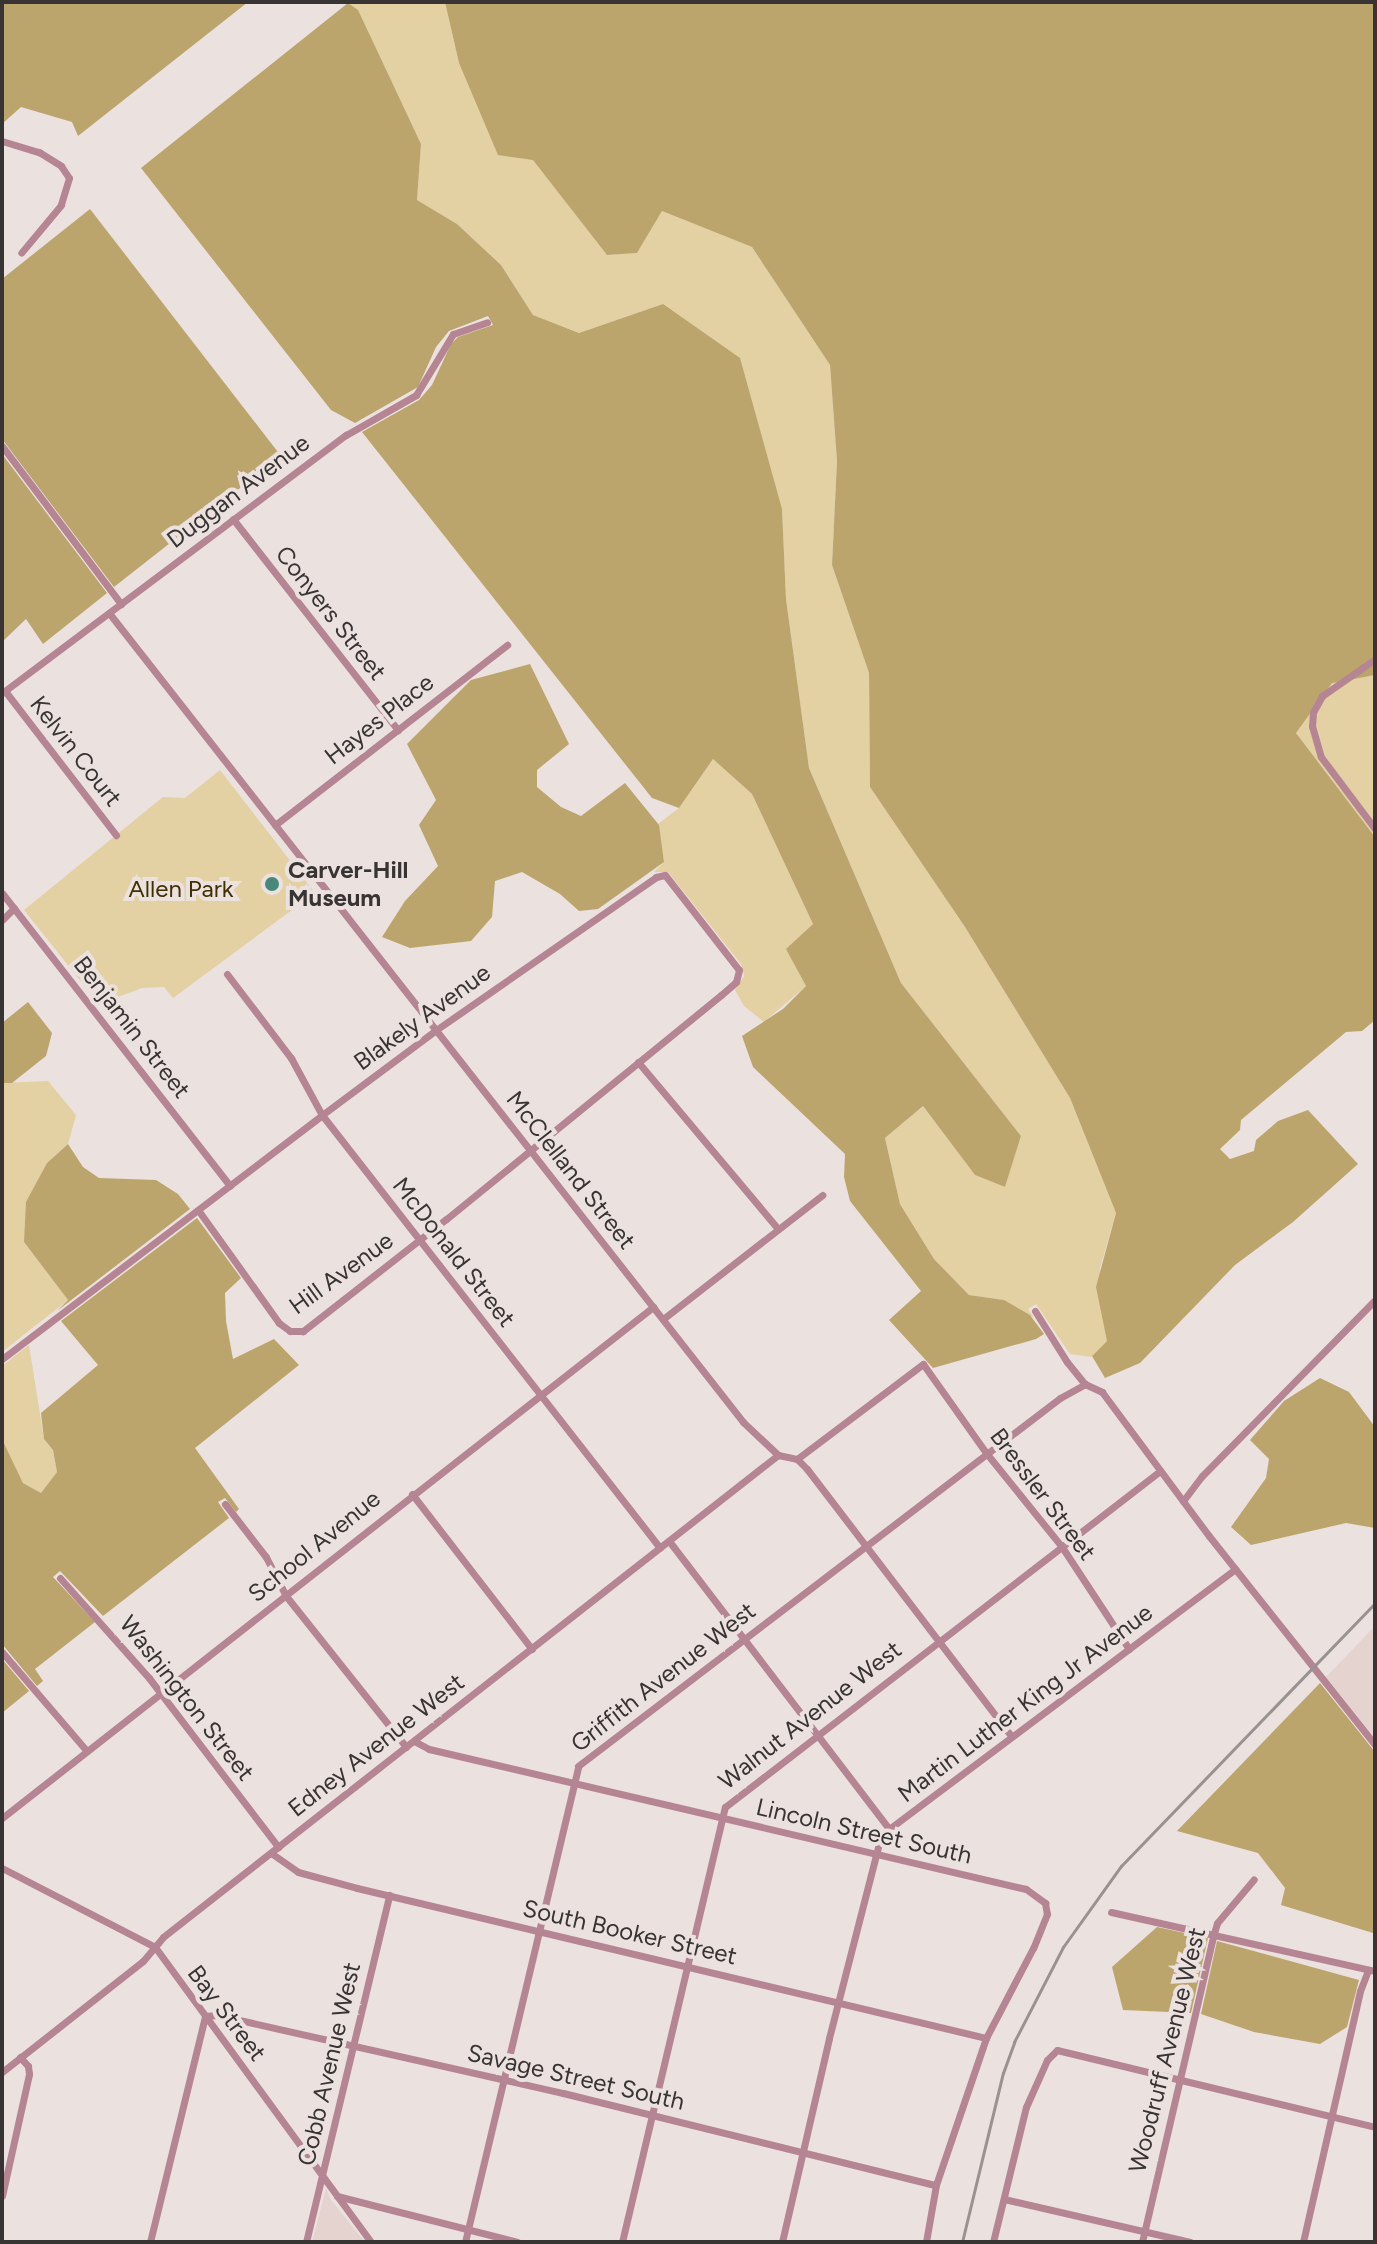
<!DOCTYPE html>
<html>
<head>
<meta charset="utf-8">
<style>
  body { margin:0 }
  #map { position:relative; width:1377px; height:2244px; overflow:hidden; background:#ebe1df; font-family:Figtree,sans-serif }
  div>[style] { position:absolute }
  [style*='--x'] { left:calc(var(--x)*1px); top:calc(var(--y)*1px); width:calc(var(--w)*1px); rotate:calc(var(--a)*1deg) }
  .built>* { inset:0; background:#e5d3d0 }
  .green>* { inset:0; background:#e3d0a3 }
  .forest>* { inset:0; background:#bca56c }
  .street>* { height:7px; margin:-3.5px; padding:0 3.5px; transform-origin:3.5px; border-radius:3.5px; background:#b58594 }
  .rail>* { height:3px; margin:-1.5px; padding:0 1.5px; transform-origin:1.5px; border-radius:1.5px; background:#9a9291 }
  .dots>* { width:22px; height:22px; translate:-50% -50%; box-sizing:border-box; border:4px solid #ebe1df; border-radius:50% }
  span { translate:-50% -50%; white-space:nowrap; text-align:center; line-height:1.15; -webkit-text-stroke:8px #ebe1df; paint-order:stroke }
  .street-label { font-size:24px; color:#383433 }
  .poi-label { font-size:24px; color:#383433; font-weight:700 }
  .left { translate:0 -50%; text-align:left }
  .park-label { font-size:24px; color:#403000 }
  .frame { position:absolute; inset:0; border:4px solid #383433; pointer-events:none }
</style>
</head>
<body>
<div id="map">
  <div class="built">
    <i style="clip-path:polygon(1375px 1626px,1375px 1738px,1326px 1677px)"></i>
    <i style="clip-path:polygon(326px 2188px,331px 2200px,365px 2242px,312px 2242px)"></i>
  </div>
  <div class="green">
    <i style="clip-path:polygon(445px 2px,459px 63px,607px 255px,637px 253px,662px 211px,752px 247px,830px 365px,837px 461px,832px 565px,869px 673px,870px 787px,965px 927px,1070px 1098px,1116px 1213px,1100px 1268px,1107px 1341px,1091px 1357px,1070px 1354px,1036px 1304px,1028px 1309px,1034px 1318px,1004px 1300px,969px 1295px,934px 1259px,900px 1204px,885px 1138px,923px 1106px,975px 1175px,1005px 1187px,1021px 1136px,901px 983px,809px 768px,786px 599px,782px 509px,663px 304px,579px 333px,533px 315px,501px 265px,457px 224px,417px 200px,421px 144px,358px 11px,348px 3px)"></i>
    <i style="clip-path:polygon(1375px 675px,1375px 837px,1296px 733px,1332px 682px)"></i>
    <i style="clip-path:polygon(713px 759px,752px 794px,813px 924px,787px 949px,806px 986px,764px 1022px,744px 1006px,735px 990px,744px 976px,741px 964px,668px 872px,654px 872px,664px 862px,658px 824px,679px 808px)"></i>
    <i style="clip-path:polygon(220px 770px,315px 893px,173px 998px,164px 987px,142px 988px,99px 1004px,24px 910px,163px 797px,185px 798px)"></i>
    <i style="clip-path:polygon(48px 1081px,76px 1115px,68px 1144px,47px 1163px,24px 1242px,68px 1300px,2px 1352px,2px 1083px)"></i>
    <i style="clip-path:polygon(29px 1345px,44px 1439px,53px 1450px,57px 1472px,41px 1493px,23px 1483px,2px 1439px,2px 1366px)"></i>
  </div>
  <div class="forest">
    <i style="clip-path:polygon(2px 2px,248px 2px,78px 136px,72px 122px,21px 107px,2px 124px)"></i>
    <i style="clip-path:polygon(445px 2px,1375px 2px,1375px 675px,1332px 683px,1296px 733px,1375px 837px,1375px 1020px,1362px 1031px,1346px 1032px,1241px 1120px,1240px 1130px,1220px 1149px,1230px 1159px,1254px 1151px,1256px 1140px,1278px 1121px,1308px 1110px,1358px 1164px,1293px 1222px,1235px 1265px,1140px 1363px,1105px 1378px,1092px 1356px,1107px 1341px,1096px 1287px,1116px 1213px,1070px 1098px,965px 927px,870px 787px,869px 673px,832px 565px,837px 461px,830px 365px,752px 247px,662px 211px,637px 253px,607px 255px,533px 160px,498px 155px,459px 63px)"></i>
    <i style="clip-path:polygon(348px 3px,358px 10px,421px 144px,417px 200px,457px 224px,501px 265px,533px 315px,579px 333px,663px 304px,740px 358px,782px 509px,786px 599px,809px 768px,901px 983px,1021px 1136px,1005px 1187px,975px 1175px,923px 1106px,885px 1138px,900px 1204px,934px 1259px,969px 1295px,1004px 1300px,1030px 1315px,1044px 1334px,1036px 1339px,933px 1368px,889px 1320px,921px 1291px,850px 1201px,844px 1177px,845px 1154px,753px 1067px,742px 1036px,783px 1009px,806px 986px,786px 949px,813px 924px,752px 794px,713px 759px,679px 808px,652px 798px,362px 432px,419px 400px,432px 385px,451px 344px,458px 337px,493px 325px,488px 316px,449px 331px,436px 347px,418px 387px,355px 423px,331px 410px,141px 168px)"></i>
    <i style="clip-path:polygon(90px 209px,281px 456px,114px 587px,2px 439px,2px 279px)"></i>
    <i style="clip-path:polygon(2px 454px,107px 593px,43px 644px,26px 619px,2px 642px)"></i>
    <i style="clip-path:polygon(530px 664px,569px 744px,537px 770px,537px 787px,561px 807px,581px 816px,625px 783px,659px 825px,664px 862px,598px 909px,579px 911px,560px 894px,522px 872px,495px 881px,492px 917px,471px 941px,410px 948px,382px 937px,405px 901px,438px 866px,419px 825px,436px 800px,407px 744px,471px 680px)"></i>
    <i style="clip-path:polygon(28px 1002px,52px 1033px,46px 1056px,12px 1083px,2px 1083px,2px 1023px)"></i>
    <i style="clip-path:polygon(68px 1144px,83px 1167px,99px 1178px,156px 1180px,178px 1194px,190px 1209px,57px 1311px,68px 1300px,24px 1242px,26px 1202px,47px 1163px)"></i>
    <i style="clip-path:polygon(197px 1218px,241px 1278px,225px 1293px,226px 1321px,233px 1359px,274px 1339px,299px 1365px,195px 1448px,239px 1509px,236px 1512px,225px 1498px,218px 1502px,229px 1518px,103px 1616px,60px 1571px,53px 1577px,95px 1622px,35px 1669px,43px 1681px,37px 1686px,2px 1644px,2px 1439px,23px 1483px,41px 1493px,57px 1472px,53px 1450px,44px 1439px,41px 1413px,98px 1365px,61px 1321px)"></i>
    <i style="clip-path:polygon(1320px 1378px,1349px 1392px,1375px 1427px,1375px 1528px,1346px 1523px,1251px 1545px,1231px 1527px,1266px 1478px,1269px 1459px,1250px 1440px,1284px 1401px)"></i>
    <i style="clip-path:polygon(2px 1659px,29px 1691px,2px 1713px)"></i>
    <i style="clip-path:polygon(1320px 1683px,1375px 1752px,1373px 1933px,1281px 1905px,1285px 1888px,1258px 1853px,1177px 1831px)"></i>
    <i style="clip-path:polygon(1157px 1927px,1208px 1938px,1191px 2013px,1123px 2010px,1112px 1967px)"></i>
    <i style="clip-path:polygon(1217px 1941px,1359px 1980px,1347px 2027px,1320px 2044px,1254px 2032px,1201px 2014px)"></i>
  </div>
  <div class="street">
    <i style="--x:2;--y:141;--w:39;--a:17"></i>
    <i style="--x:39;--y:152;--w:26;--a:32"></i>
    <i style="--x:61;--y:166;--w:14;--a:56"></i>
    <i style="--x:69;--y:178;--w:28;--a:107"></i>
    <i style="--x:61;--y:205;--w:62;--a:129.8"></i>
    <i style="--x:2;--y:446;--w:198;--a:53"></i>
    <i style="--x:233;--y:519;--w:268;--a:52"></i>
    <i style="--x:109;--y:613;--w:1028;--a:51.91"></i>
    <i style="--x:743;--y:1422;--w:48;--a:43.3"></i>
    <i style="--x:778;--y:1455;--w:19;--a:12"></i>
    <i style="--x:797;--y:1459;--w:14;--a:45"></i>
    <i style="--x:807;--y:1469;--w:337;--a:52.6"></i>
    <i style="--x:1375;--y:659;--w:65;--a:145.1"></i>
    <i style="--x:1322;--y:696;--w:18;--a:119"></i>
    <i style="--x:1313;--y:712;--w:14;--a:94"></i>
    <i style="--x:1312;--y:726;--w:32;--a:74"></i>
    <i style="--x:1321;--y:757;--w:90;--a:53.1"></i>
    <i style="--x:5;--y:691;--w:182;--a:52.4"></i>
    <i style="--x:2;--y:693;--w:430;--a:-36.9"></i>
    <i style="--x:346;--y:435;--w:81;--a:-29.7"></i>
    <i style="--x:416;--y:395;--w:71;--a:-58.8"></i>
    <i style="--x:453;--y:334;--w:36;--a:-19"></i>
    <i style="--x:275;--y:825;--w:294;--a:-37.8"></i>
    <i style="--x:2;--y:893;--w:371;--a:52.1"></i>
    <i style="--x:2;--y:920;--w:17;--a:-45"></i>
    <i style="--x:227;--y:974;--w:106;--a:52.7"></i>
    <i style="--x:291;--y:1058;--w:65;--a:61.5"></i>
    <i style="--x:322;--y:1115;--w:549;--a:52.02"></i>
    <i style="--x:638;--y:1062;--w:218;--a:50"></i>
    <i style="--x:1035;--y:1311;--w:60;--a:57.9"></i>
    <i style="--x:1067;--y:1362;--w:28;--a:51"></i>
    <i style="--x:1085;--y:1384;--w:19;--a:25"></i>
    <i style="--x:1102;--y:1392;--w:179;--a:53.4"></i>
    <i style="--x:1209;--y:1536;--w:267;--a:51.5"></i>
    <i style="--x:663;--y:1319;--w:202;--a:-37.9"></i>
    <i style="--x:2;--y:1359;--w:402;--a:-37.3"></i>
    <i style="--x:322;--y:1115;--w:142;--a:-36.7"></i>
    <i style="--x:436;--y:1030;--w:268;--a:-34.8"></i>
    <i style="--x:656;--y:877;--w:9;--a:-13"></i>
    <i style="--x:665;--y:875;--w:120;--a:52.1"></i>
    <i style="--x:739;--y:970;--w:12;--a:104"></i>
    <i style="--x:736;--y:982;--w:20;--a:139"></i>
    <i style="--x:721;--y:995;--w:355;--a:140.8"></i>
    <i style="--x:446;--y:1219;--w:182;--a:141.9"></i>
    <i style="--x:303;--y:1331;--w:13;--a:180"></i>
    <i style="--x:290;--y:1331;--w:14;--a:-144"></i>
    <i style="--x:279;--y:1323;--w:139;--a:-125.6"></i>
    <i style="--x:797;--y:1459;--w:158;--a:-37"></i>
    <i style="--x:923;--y:1364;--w:110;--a:54.6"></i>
    <i style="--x:987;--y:1454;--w:119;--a:51.1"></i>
    <i style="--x:1062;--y:1547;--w:122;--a:56.7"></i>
    <i style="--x:412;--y:1494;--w:196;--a:52.3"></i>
    <i style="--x:1183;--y:1501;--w:31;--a:-53"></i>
    <i style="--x:1202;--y:1476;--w:247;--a:-45.5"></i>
    <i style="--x:225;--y:1504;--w:67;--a:52.3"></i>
    <i style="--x:266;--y:1557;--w:44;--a:62.9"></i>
    <i style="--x:286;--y:1596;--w:193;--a:51.5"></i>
    <i style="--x:669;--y:1541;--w:362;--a:52.6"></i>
    <i style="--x:60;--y:1578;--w:134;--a:48.3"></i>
    <i style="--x:149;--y:1678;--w:213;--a:52.6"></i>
    <i style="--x:2;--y:1652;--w:130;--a:49.4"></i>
    <i style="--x:414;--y:1741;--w:17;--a:28"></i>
    <i style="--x:429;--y:1749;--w:613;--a:13.2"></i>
    <i style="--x:1026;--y:1889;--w:24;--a:36"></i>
    <i style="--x:1045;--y:1903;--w:11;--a:80"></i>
    <i style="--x:1047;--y:1914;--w:37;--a:112"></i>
    <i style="--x:1033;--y:1948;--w:102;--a:117.6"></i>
    <i style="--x:986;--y:2038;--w:155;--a:108.8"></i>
    <i style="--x:936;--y:2185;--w:58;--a:100"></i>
    <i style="--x:2;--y:1818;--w:828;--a:-38.13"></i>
    <i style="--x:271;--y:1853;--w:33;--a:35"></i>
    <i style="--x:298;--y:1872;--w:61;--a:15.2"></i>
    <i style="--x:357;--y:1888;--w:647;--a:13.41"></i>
    <i style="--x:2;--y:1868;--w:172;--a:27.3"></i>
    <i style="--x:155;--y:1947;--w:366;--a:53.8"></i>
    <i style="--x:1111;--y:1912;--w:271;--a:12.6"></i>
    <i style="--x:2;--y:2072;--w:179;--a:-38.2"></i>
    <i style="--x:143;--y:1961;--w:31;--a:-50"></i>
    <i style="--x:163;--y:1937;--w:781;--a:-38.09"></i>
    <i style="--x:2;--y:2196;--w:125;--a:-77.5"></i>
    <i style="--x:29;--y:2074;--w:8;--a:-97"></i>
    <i style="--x:28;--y:2066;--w:12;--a:-132"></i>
    <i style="--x:337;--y:2196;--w:186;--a:14.3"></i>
    <i style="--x:1004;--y:2199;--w:191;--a:13"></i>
    <i style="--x:150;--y:2242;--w:233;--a:-76.3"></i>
    <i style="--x:205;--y:2016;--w:12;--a:-5"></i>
    <i style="--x:217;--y:2015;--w:355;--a:12.7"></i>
    <i style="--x:563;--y:2093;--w:384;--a:13.9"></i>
    <i style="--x:306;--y:2242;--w:357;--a:-76.5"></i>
    <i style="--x:465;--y:2242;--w:489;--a:-76.6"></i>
    <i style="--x:578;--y:1766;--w:606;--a:-37.36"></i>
    <i style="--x:1060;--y:1398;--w:29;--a:-29"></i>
    <i style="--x:622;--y:2242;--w:447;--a:-76.7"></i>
    <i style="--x:725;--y:1807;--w:550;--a:-37.68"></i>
    <i style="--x:782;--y:2242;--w:209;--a:-77"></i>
    <i style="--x:829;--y:2038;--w:201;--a:-75.6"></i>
    <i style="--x:879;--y:1843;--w:17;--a:-54"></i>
    <i style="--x:889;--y:1829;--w:433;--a:-36.9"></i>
    <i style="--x:993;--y:2242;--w:139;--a:-76.3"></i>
    <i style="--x:1026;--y:2107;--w:51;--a:-65.9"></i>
    <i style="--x:1047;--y:2060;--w:14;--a:-45"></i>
    <i style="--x:1057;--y:2050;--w:327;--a:13.6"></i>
    <i style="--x:1142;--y:2242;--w:317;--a:-76.9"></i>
    <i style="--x:1214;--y:1933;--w:10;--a:-73"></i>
    <i style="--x:1217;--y:1923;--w:57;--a:-49.9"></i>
    <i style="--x:1303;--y:2242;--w:257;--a:-77.2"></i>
    <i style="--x:1360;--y:1991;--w:22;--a:-69"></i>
  </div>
  <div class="rail">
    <i style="--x:962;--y:2242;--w:174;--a:-76.4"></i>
    <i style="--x:1003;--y:2073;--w:33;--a:-70"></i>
    <i style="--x:1014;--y:2042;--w:107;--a:-62.7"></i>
    <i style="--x:1063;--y:1947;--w:100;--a:-54.4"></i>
    <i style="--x:1121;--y:1866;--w:366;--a:-46"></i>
  </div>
  <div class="dots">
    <i style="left:272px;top:884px;background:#46897c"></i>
  </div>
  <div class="street-label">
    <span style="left:238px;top:491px;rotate:-37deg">Duggan Avenue</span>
    <span style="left:331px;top:613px;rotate:52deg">Conyers Street</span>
    <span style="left:379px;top:719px;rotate:-38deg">Hayes Place</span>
    <span style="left:76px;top:751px;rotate:52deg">Kelvin Court</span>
    <span style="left:422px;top:1017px;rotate:-36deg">Blakely Avenue</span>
    <span style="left:132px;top:1027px;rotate:52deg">Benjamin Street</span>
    <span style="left:571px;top:1170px;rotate:52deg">McClelland Street</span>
    <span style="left:454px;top:1252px;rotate:52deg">McDonald Street</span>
    <span style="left:341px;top:1273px;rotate:-36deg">Hill Avenue</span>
    <span style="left:1043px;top:1494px;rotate:53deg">Bressler Street</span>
    <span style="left:314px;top:1546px;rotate:-39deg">School Avenue</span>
    <span style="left:663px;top:1677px;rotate:-38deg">Griffith Avenue West</span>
    <span style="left:187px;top:1698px;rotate:52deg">Washington Street</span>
    <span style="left:1025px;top:1703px;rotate:-37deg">Martin Luther King Jr Avenue</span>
    <span style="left:810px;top:1715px;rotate:-38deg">Walnut Avenue West</span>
    <span style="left:376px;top:1745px;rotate:-38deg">Edney Avenue West</span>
    <span style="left:864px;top:1831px;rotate:13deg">Lincoln Street South</span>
    <span style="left:630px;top:1932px;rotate:13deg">South Booker Street</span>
    <span style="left:227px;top:2013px;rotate:53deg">Bay Street</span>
    <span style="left:1167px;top:2050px;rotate:-76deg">Woodruff Avenue West</span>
    <span style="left:329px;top:2064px;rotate:-77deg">Cobb Avenue West</span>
    <span style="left:576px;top:2077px;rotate:13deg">Savage Street South</span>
  </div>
  <div class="poi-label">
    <span class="left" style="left:288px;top:884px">Carver-Hill<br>Museum</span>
  </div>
  <div class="park-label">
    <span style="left:181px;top:889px">Allen Park</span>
  </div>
  <div class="frame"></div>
</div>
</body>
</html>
